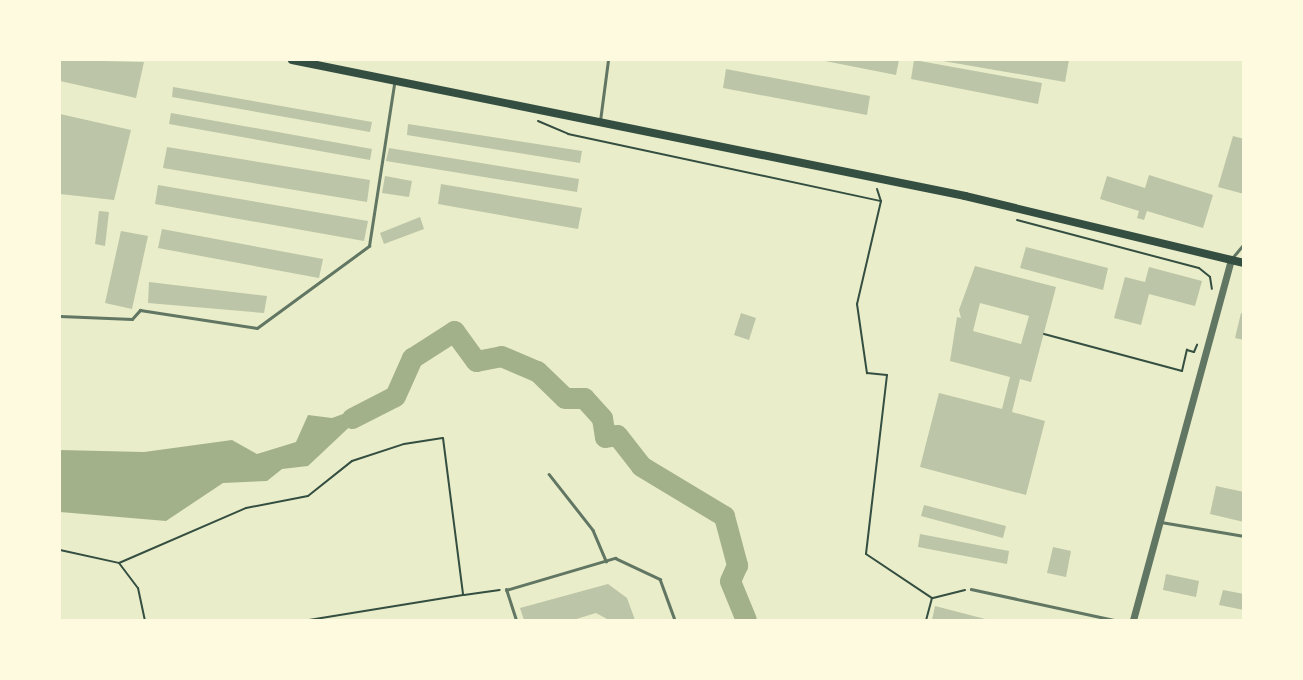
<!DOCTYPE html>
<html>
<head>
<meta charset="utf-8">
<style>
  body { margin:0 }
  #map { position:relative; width:1303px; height:680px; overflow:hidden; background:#e9edc9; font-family:"IBM Plex Sans",sans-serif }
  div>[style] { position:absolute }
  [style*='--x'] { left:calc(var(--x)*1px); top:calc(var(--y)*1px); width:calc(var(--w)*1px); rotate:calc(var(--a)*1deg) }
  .water>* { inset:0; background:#a3b18a }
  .river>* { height:21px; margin:-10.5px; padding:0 10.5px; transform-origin:10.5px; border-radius:10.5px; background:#a3b18a }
  .building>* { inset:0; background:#bcc5a7 }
  .path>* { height:2px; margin:-1px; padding:0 1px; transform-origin:1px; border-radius:1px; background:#344e41 }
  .service>* { height:2.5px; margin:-1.25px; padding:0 1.25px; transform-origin:1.25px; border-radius:1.25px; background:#617663 }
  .tertiary>* { height:7px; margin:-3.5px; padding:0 3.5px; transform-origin:3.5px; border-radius:3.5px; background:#617663 }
  .secondary>* { height:8px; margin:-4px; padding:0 4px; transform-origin:4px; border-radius:4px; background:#344e41 }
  span { translate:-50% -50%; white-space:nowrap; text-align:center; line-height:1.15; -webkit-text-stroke:7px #fefae0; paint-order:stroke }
  .frame { position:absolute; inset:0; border:61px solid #fefae0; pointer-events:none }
</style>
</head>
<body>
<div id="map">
  <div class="water">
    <i style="clip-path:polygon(376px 402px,308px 466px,282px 469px,267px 481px,223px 483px,166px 521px,60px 512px,60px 450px,144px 452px,232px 440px,257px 454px,296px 442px,308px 415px,332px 418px)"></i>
  </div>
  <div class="river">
    <i style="--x:352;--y:418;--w:48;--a:-27.1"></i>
    <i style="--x:395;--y:396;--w:42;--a:-65.9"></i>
    <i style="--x:412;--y:358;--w:50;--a:-32.7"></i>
    <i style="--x:454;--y:331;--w:37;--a:54"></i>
    <i style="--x:476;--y:361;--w:25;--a:-11"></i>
    <i style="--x:501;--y:356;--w:39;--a:23"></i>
    <i style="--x:537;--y:371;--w:39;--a:44"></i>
    <i style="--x:565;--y:398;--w:19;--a:0"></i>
    <i style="--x:584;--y:398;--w:27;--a:48"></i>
    <i style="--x:602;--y:418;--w:19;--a:81"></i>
    <i style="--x:605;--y:437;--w:12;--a:-9"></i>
    <i style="--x:617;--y:435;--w:39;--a:52"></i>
    <i style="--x:641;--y:466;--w:97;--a:31.1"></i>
    <i style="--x:724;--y:516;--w:51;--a:75.1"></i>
    <i style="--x:737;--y:565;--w:17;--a:114"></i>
    <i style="--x:730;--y:581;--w:42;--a:67.7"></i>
  </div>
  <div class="building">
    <i style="clip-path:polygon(60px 60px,144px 62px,136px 98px,60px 81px)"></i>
    <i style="clip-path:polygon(820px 60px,899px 60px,896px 75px)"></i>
    <i style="clip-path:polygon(914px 60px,1042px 83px,1038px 104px,911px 79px)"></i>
    <i style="clip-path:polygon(937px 60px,1069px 60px,1065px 82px)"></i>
    <i style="clip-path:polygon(726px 69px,870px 96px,867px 115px,723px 88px)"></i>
    <i style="clip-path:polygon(173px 87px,372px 122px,370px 132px,172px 97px)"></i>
    <i style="clip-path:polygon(171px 113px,372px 149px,370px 160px,169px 124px)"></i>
    <i style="clip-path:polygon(60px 114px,131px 130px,114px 200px,60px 194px)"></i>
    <i style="clip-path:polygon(408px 124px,582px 151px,580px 163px,407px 135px)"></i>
    <i style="clip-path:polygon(1233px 136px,1244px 139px,1244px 194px,1218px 187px)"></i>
    <i style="clip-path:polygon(167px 147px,370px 180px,367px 202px,163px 168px)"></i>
    <i style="clip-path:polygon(389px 148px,579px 179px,577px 192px,386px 161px)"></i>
    <i style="clip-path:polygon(1149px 175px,1213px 195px,1203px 228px,1147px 211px,1144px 220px,1137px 218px,1139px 211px,1100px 199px,1107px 176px,1145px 188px)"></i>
    <i style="clip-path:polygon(385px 176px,412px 181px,409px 197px,382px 193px)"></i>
    <i style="clip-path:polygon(441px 184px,582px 208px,578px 229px,438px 204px)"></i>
    <i style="clip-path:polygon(158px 185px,368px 221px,364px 241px,155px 204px)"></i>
    <i style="clip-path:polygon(99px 211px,109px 212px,105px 246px,95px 244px)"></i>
    <i style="clip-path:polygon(420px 217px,424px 229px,384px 244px,380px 233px)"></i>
    <i style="clip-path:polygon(162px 229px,323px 259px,319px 278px,158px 248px)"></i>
    <i style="clip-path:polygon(121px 231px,148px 236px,132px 309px,105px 303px)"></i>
    <i style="clip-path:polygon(1026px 247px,1108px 268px,1103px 290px,1020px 268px)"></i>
    <i style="clip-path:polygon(evenodd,975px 266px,1056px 287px,1031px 382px,1020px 379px,1012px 412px,1045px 421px,1026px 495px,920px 467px,939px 393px,1002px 409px,1010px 377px,950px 361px,957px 317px,961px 318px,959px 310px,975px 266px,980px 303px,1029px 316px,1021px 344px,973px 331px,980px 303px)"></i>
    <i style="clip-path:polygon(1149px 267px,1202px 281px,1195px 306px,1149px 294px,1141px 325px,1114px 318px,1125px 277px,1145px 282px)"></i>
    <i style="clip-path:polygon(149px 282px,267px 296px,264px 313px,148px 303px)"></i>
    <i style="clip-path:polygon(741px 313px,756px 318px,749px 340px,734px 335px)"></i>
    <i style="clip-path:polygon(1241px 313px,1244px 314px,1244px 340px,1235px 338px)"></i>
    <i style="clip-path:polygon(1216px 486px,1244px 492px,1244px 522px,1210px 514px)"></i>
    <i style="clip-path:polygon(924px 505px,1006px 526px,1003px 538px,921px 516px)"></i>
    <i style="clip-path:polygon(920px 534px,1009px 551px,1007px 564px,918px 547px)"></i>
    <i style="clip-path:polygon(1053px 547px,1071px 551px,1066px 577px,1047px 573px)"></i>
    <i style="clip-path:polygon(1166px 574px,1199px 581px,1196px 597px,1163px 590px)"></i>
    <i style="clip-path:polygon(608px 584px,627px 598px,635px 620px,609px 620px,596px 613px,573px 620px,524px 620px,520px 608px)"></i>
    <i style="clip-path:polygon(1223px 590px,1244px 594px,1244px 610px,1219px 605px)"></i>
    <i style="clip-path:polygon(935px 606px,989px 620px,932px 620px)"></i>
  </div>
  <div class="path">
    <i style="--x:538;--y:121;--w:33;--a:23"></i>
    <i style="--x:568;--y:134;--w:319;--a:12.1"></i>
    <i style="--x:877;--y:189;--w:13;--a:72"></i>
    <i style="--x:881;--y:201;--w:106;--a:103.1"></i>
    <i style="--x:857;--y:304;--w:70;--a:81.8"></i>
    <i style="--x:867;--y:373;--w:20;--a:6"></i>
    <i style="--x:887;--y:375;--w:180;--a:96.7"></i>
    <i style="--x:866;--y:554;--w:79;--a:33.7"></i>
    <i style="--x:932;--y:598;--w:23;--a:105"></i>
    <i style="--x:1017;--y:220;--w:188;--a:14.8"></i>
    <i style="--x:1199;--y:268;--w:14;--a:39"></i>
    <i style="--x:1210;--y:277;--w:12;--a:81"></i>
    <i style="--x:1044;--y:334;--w:143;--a:15"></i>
    <i style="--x:1182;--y:371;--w:22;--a:-77"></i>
    <i style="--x:1187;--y:350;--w:7;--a:16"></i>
    <i style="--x:1194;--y:352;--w:8;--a:-67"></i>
    <i style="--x:60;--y:550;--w:60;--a:12.4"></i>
    <i style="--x:119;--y:563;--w:31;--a:53"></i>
    <i style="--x:138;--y:588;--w:33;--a:78"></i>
    <i style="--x:119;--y:563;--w:138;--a:-23.4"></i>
    <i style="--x:246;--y:508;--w:63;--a:-11"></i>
    <i style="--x:308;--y:496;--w:56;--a:-38.5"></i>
    <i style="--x:352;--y:461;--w:55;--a:-18.1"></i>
    <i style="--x:404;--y:444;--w:39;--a:-9"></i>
    <i style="--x:443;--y:438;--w:158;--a:82.7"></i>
    <i style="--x:463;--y:595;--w:156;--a:170.8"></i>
    <i style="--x:464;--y:595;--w:36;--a:-8"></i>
    <i style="--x:933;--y:598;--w:33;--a:-14"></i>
  </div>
  <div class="service">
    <i style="--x:600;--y:121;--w:62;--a:-82.5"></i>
    <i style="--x:1233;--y:257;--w:17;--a:-50"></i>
    <i style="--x:60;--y:316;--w:72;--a:2.4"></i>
    <i style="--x:132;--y:319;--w:12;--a:-48"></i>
    <i style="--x:140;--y:310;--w:118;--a:8.7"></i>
    <i style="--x:257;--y:328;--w:139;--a:-36.2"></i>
    <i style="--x:369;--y:246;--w:164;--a:-81.2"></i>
    <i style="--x:549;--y:474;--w:71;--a:51.8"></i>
    <i style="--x:593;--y:530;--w:34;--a:67"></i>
    <i style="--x:1161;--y:522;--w:84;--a:9.6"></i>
    <i style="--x:971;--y:589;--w:146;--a:12.2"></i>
    <i style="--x:516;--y:620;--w:32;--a:-108"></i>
    <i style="--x:506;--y:590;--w:114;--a:-16.4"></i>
    <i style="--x:615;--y:558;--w:50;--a:25"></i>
    <i style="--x:660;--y:579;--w:44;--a:69.9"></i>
  </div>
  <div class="tertiary">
    <i style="--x:1133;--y:620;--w:373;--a:-74.8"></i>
  </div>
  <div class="secondary">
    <i style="--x:292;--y:60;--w:687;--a:11.42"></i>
    <i style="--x:965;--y:196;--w:287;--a:13.5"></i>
  </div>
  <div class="frame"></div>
</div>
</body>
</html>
